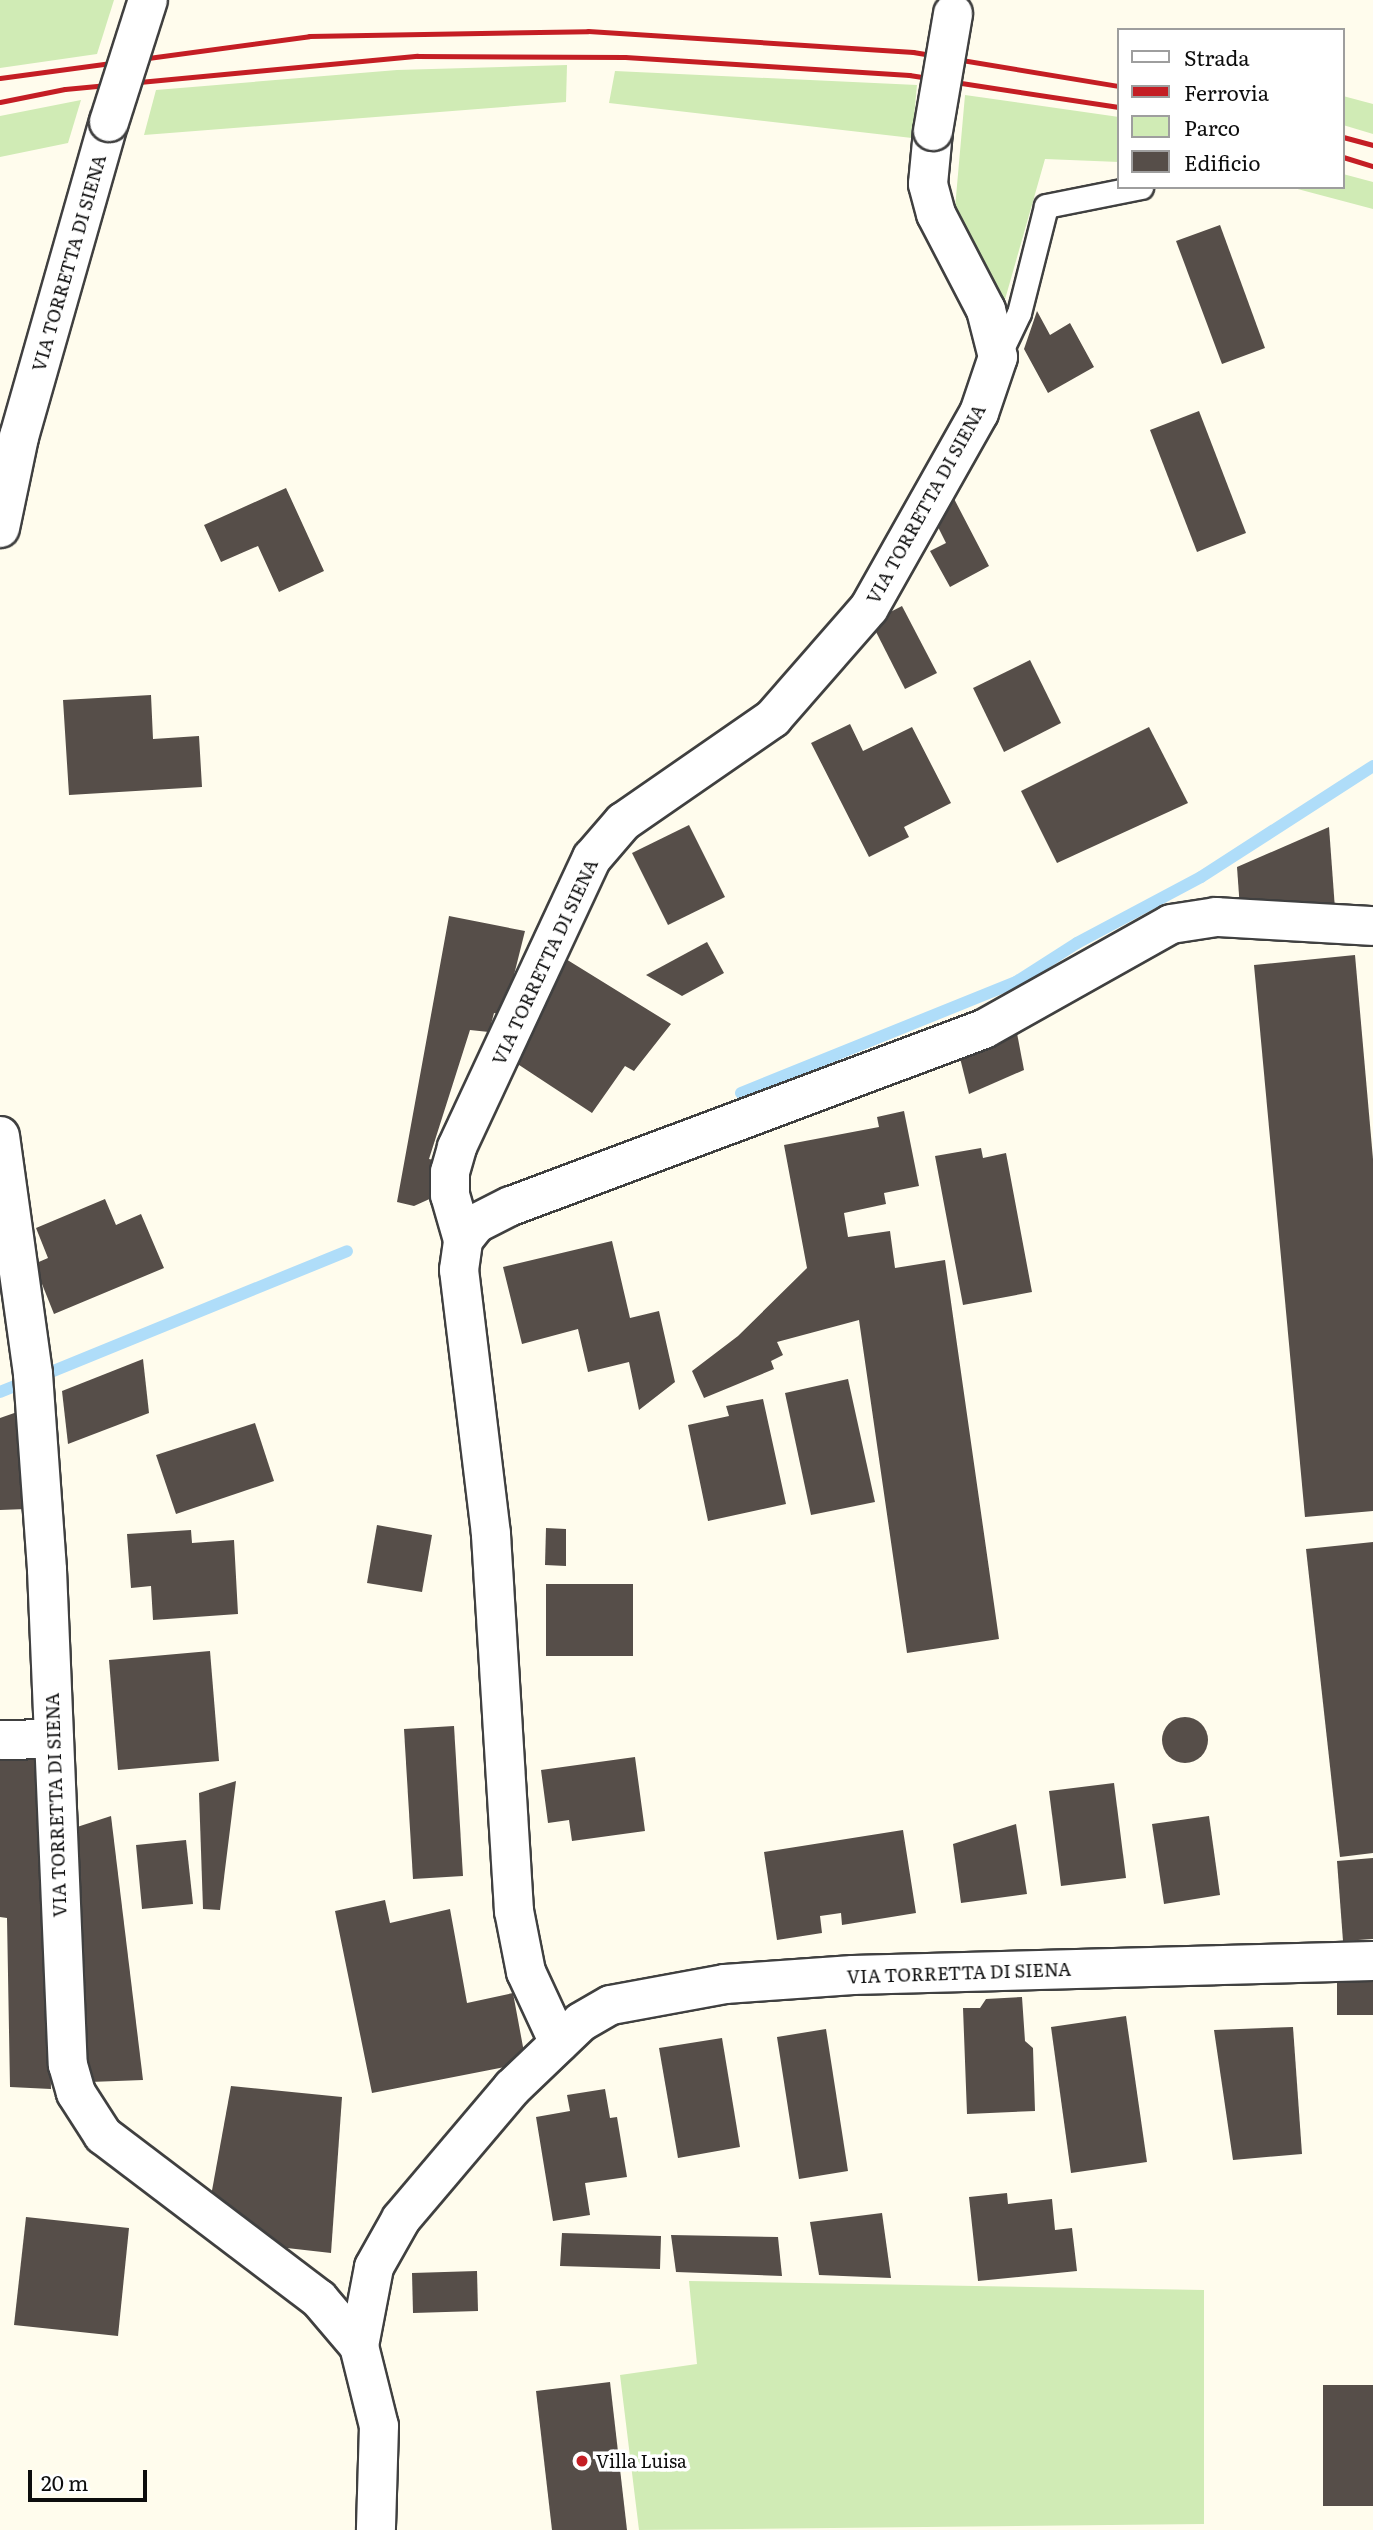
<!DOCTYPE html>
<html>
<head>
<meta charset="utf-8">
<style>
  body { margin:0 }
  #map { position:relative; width:1373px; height:2530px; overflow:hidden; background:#fffced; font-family:Literata,serif }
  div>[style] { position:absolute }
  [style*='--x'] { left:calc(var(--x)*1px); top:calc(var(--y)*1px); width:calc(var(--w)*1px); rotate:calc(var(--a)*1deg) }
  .green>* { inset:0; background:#d0ebb5 }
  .stream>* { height:12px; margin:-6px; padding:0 6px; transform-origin:6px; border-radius:6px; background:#afddf9 }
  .building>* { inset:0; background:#564e49 }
  .round { border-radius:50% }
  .roads { filter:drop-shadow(2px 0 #404040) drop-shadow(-2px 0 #404040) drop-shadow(0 2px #404040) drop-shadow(0 -2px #404040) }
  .service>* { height:23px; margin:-11.5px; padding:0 11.5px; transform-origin:11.5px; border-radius:11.5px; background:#fff }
  .minor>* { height:38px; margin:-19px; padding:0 19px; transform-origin:19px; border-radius:19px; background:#fff }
  .rail>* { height:5px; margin:-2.5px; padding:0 2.5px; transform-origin:2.5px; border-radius:2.5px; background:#c41e24 }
  .bridges { filter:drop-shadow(2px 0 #404040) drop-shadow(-2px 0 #404040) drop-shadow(0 2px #404040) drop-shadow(0 -2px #404040) }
  .minor-bridge>* { height:38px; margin:-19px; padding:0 19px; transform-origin:19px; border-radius:19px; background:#fff }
  .dots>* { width:19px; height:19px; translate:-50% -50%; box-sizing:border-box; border:4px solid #fff; border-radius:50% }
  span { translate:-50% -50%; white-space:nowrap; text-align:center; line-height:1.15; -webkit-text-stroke:7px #fff; paint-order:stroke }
  .street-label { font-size:18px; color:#0d0d0d }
  .poi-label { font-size:18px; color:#0d0d0d }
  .left { translate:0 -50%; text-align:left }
  .legend { position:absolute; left:1117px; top:28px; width:228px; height:161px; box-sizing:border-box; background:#fff; border:2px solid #9e9e9e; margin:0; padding:9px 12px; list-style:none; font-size:21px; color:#0d0d0d }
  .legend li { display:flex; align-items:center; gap:14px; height:35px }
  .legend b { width:35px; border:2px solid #9e9e9e }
  .scale { position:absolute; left:28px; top:2470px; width:119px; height:32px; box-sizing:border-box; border:4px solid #0d0d0d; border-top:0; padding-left:9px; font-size:21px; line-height:24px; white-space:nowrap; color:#0d0d0d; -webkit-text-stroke:5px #fff; paint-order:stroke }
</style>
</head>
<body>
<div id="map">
  <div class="green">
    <i style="clip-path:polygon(0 0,114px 0,97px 54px,0 68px)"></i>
    <i style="clip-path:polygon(567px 65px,566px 102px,144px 135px,156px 90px,397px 70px)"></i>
    <i style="clip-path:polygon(615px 71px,917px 85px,912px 138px,609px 103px)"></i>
    <i style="clip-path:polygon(965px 95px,1119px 117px,1119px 162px,1045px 159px,1004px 303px,955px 208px)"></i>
    <i style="clip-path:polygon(1343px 96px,1373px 104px,1373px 134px,1343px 125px)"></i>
    <i style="clip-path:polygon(81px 100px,68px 143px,0 157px,0 116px)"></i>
    <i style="clip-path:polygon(1343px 174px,1373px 182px,1373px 209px,1290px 187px,1343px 187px)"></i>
    <i style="clip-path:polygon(689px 2281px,1204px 2290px,1204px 2524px,639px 2530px,620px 2375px,697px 2364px)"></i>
  </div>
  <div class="stream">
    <i style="--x:741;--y:1093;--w:297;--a:-22"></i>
    <i style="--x:1016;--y:982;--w:72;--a:-32.6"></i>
    <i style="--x:1077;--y:943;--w:140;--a:-28"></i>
    <i style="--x:1201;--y:877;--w:205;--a:-32.8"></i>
    <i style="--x:46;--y:1374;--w:325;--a:-22.2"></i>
    <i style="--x:0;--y:1392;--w:16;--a:-22"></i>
  </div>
  <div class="building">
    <i style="clip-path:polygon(1220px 225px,1265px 348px,1222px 364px,1176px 241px)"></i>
    <i style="clip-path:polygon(1037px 311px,1050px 335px,1070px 323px,1094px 367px,1048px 393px,1024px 349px)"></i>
    <i style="clip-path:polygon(1199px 411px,1246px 533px,1197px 552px,1150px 430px)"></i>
    <i style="clip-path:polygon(286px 488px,324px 571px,279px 592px,258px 546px,221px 562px,204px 525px)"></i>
    <i style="clip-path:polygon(950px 491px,989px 566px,950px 587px,930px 551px,946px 543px,934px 519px)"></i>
    <i style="clip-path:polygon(902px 606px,937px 673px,905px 689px,871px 622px)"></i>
    <i style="clip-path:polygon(1030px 660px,1061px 723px,1004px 752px,973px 688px)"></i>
    <i style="clip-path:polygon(151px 695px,153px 739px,199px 736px,202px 787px,69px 795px,63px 700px)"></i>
    <i style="clip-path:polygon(850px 724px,863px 751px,912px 727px,951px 803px,904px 827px,909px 837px,869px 857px,811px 743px)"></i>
    <i style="clip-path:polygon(1149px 727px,1188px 803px,1057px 863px,1021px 791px)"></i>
    <i style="clip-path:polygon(689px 825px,725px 897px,668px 925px,632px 853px)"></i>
    <i style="clip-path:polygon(1329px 827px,1335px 909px,1240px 909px,1237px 867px)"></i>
    <i style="clip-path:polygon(449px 916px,525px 931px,504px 1015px,494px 1013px,489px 1032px,470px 1030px,429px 1159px,443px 1162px,434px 1197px,414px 1206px,397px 1202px)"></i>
    <i style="clip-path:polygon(707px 942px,724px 973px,682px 996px,646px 975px)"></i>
    <i style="clip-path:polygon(1355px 955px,1373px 1159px,1373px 1511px,1305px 1517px,1254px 965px)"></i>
    <i style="clip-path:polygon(561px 956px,671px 1024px,634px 1071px,625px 1066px,592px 1113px,513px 1061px)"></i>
    <i style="clip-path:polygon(1016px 1028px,1024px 1070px,969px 1094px,959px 1054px)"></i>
    <i style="clip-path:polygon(904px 1111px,919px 1186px,884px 1193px,886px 1204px,844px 1213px,848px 1237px,890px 1231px,895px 1268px,945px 1260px,999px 1639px,907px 1653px,859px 1320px,777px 1342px,783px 1355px,771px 1361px,774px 1369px,704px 1398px,692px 1371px,738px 1336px,807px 1268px,784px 1145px,879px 1127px,877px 1117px)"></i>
    <i style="clip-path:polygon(981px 1148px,983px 1158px,1006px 1153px,1032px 1292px,963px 1305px,935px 1156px)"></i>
    <i style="clip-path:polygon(105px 1199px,116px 1225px,141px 1214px,164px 1268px,54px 1314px,34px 1264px,48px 1258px,36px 1228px)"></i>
    <i style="clip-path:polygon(612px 1241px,630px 1318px,659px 1311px,675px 1382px,639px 1410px,629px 1362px,588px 1372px,578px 1329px,522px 1344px,503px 1267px)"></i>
    <i style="clip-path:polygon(143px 1359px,149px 1413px,68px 1444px,62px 1391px)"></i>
    <i style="clip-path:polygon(848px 1379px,875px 1502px,811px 1515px,785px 1393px)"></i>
    <i style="clip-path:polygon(763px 1399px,786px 1504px,708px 1521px,688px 1425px,729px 1416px,726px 1406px)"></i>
    <i style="clip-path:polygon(20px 1411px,26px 1509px,0 1510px,0 1418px)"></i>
    <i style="clip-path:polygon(255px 1423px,274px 1481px,176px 1514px,156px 1455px)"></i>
    <i style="clip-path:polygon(377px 1525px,432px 1535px,422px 1592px,367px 1583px)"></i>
    <i style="clip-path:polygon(546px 1528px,566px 1529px,566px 1566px,545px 1565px)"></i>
    <i style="clip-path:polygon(191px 1530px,192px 1543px,234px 1540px,238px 1614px,153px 1620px,151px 1586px,131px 1588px,127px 1534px)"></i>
    <i style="clip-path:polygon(1373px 1542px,1373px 1853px,1340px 1857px,1306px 1549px)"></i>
    <i style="clip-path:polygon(546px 1584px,633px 1584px,633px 1656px,546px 1656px)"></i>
    <i style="clip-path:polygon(210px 1651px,219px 1761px,118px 1770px,109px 1660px)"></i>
    <i class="round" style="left:1162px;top:1717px;width:46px;height:46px"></i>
    <i style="clip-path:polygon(454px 1726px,463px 1876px,413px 1879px,404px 1729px)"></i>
    <i style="clip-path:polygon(44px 1752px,51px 2089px,10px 2087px,7px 1918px,0 1917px,0 1754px)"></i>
    <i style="clip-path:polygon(635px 1757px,645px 1831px,572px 1841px,569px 1820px,548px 1823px,541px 1770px)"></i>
    <i style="clip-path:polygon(236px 1781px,220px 1910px,203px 1909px,199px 1793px)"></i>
    <i style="clip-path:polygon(1114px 1783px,1126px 1878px,1061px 1886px,1049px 1791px)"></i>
    <i style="clip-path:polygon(111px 1816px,143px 2080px,90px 2082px,84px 2069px,77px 1827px)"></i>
    <i style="clip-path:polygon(1209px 1816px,1220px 1895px,1164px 1904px,1152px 1824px)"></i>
    <i style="clip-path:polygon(1016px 1824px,1027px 1894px,961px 1903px,953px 1844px)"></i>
    <i style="clip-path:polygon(903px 1830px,916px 1913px,842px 1925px,841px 1913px,820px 1916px,822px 1933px,777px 1940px,764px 1852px)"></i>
    <i style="clip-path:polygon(186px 1840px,193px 1904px,142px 1909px,136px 1845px)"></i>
    <i style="clip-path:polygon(1373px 1858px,1373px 1939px,1343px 1941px,1337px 1861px)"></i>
    <i style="clip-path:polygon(385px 1900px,390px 1923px,450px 1909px,467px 2003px,513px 1993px,526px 2063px,372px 2093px,335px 1911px)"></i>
    <i style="clip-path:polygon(1337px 1981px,1373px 1981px,1373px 2015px,1337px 2015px)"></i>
    <i style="clip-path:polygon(1022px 1997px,1025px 2041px,1033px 2048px,1035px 2111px,967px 2114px,963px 2008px,980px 2008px,986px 1999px)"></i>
    <i style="clip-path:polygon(1126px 2016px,1147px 2162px,1071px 2173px,1051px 2027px)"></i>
    <i style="clip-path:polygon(1293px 2027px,1302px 2154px,1233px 2160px,1214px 2030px)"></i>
    <i style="clip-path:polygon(826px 2029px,848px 2171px,799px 2179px,777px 2037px)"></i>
    <i style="clip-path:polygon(722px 2038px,740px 2147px,678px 2158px,659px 2048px)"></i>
    <i style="clip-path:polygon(231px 2086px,342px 2097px,331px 2253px,278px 2247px,211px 2196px)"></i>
    <i style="clip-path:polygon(605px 2089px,610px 2118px,617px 2117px,627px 2177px,585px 2183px,590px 2215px,553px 2221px,536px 2117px,570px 2111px,567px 2095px)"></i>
    <i style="clip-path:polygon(1007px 2193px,1008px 2204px,1052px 2199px,1055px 2230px,1072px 2228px,1077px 2271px,978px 2281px,969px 2197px)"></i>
    <i style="clip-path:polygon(882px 2213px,891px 2278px,819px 2275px,810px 2222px)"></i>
    <i style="clip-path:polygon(26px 2217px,129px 2228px,118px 2336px,14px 2325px)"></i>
    <i style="clip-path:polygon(562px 2233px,661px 2236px,660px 2269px,560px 2266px)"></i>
    <i style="clip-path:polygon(671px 2235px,778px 2237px,782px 2276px,676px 2272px)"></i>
    <i style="clip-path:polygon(477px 2271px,478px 2311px,413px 2313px,412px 2273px)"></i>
    <i style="clip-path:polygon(610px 2382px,627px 2530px,552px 2530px,536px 2391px)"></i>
    <i style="clip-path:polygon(1323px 2385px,1373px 2385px,1373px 2506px,1323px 2506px)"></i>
  </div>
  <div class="roads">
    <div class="service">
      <i style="--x:998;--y:357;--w:49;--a:-64.5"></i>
      <i style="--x:1019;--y:313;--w:110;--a:-75.8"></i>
      <i style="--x:1046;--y:206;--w:97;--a:-11.3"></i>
    </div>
    <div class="minor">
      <i style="--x:0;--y:528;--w:93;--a:-78.2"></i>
      <i style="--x:19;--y:437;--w:328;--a:-74.1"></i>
      <i style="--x:0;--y:1136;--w:240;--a:82.1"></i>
      <i style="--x:33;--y:1374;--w:196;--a:85.9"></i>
      <i style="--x:47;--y:1570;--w:495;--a:87.6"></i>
      <i style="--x:68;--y:2065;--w:29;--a:74"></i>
      <i style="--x:76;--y:2093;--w:50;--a:57.3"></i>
      <i style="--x:103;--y:2135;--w:271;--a:37.2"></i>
      <i style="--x:319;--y:2299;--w:62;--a:49.6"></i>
      <i style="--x:359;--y:2346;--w:82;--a:76"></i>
      <i style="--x:379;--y:2426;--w:104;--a:91.7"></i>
      <i style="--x:463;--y:1240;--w:47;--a:-106.1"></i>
      <i style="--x:450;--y:1195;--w:23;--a:-90"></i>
      <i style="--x:450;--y:1172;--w:26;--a:-74"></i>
      <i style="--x:457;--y:1147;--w:319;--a:-65"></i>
      <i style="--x:592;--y:858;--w:48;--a:-49.3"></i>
      <i style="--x:623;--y:822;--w:183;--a:-34.7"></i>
      <i style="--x:773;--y:718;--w:146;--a:-48.9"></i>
      <i style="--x:869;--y:608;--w:224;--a:-60.6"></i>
      <i style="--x:979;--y:413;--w:59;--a:-71.3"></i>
      <i style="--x:998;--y:357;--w:49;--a:-104.3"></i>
      <i style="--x:986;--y:310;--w:108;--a:-117.5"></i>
      <i style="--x:936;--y:214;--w:31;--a:-105"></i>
      <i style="--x:928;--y:184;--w:53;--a:-84.6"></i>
      <i style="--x:0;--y:1740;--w:54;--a:-1.1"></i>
      <i style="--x:559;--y:2043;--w:78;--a:-114.9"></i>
      <i style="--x:526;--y:1972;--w:62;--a:-101.1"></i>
      <i style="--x:514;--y:1911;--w:378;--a:-93.5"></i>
      <i style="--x:491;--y:1534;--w:266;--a:-96.9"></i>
      <i style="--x:459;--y:1270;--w:30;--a:-82"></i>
      <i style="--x:463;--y:1240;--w:22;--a:-51"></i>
      <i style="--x:477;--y:1223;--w:38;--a:-27"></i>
      <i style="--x:511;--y:1206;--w:505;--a:-20.52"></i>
      <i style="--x:984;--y:1029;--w:214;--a:-29.3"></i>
      <i style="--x:1171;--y:924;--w:46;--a:-8.8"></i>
      <i style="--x:1216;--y:917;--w:157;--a:3.3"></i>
      <i style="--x:359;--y:2346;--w:80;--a:-79.2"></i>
      <i style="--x:374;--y:2267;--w:55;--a:-60.6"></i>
      <i style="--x:401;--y:2219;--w:172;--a:-49.7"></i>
      <i style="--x:512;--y:2088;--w:95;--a:-43.7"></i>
      <i style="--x:581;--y:2022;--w:34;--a:-30"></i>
      <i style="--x:611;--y:2005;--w:116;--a:-10.4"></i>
      <i style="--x:725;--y:1984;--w:128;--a:-4"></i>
      <i style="--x:853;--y:1975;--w:520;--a:-1.54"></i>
    </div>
  </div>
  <div class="rail">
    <i style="--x:0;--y:78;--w:312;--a:-7.7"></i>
    <i style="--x:309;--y:36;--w:279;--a:-1"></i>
    <i style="--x:588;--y:31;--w:326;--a:3.7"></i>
    <i style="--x:913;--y:52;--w:209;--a:9.4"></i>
    <i style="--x:0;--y:102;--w:66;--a:-11.3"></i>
    <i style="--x:65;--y:89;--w:354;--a:-5.4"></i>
    <i style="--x:417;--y:56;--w:208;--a:0.3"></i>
    <i style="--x:625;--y:57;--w:285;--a:3.6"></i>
    <i style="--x:909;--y:75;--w:212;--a:8.7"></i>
    <i style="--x:1343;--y:137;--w:31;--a:15"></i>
    <i style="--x:1343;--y:157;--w:31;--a:17"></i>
  </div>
  <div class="bridges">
    <div class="minor-bridge">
      <i style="--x:109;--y:122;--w:128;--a:-72.3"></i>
      <i style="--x:933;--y:131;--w:119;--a:-80.3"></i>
    </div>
  </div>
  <div class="dots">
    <i style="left:582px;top:2461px;background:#c41e24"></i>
  </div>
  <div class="street-label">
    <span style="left:69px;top:263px;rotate:-74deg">VIA TORRETTA DI SIENA</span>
    <span style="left:926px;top:504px;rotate:-61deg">VIA TORRETTA DI SIENA</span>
    <span style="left:545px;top:962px;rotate:-65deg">VIA TORRETTA DI SIENA</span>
    <span style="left:56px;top:1805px;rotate:-92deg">VIA TORRETTA DI SIENA</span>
    <span style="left:959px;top:1973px;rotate:-2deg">VIA TORRETTA DI SIENA</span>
  </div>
  <div class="poi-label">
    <span class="left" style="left:596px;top:2461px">Villa Luisa</span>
  </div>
  <ul class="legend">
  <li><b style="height:9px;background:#fff"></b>Strada</li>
  <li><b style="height:9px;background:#c41e24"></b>Ferrovia</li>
  <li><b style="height:19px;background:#d0ebb5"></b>Parco</li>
  <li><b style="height:19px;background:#564e49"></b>Edificio</li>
  </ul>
  <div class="scale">20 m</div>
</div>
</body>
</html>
